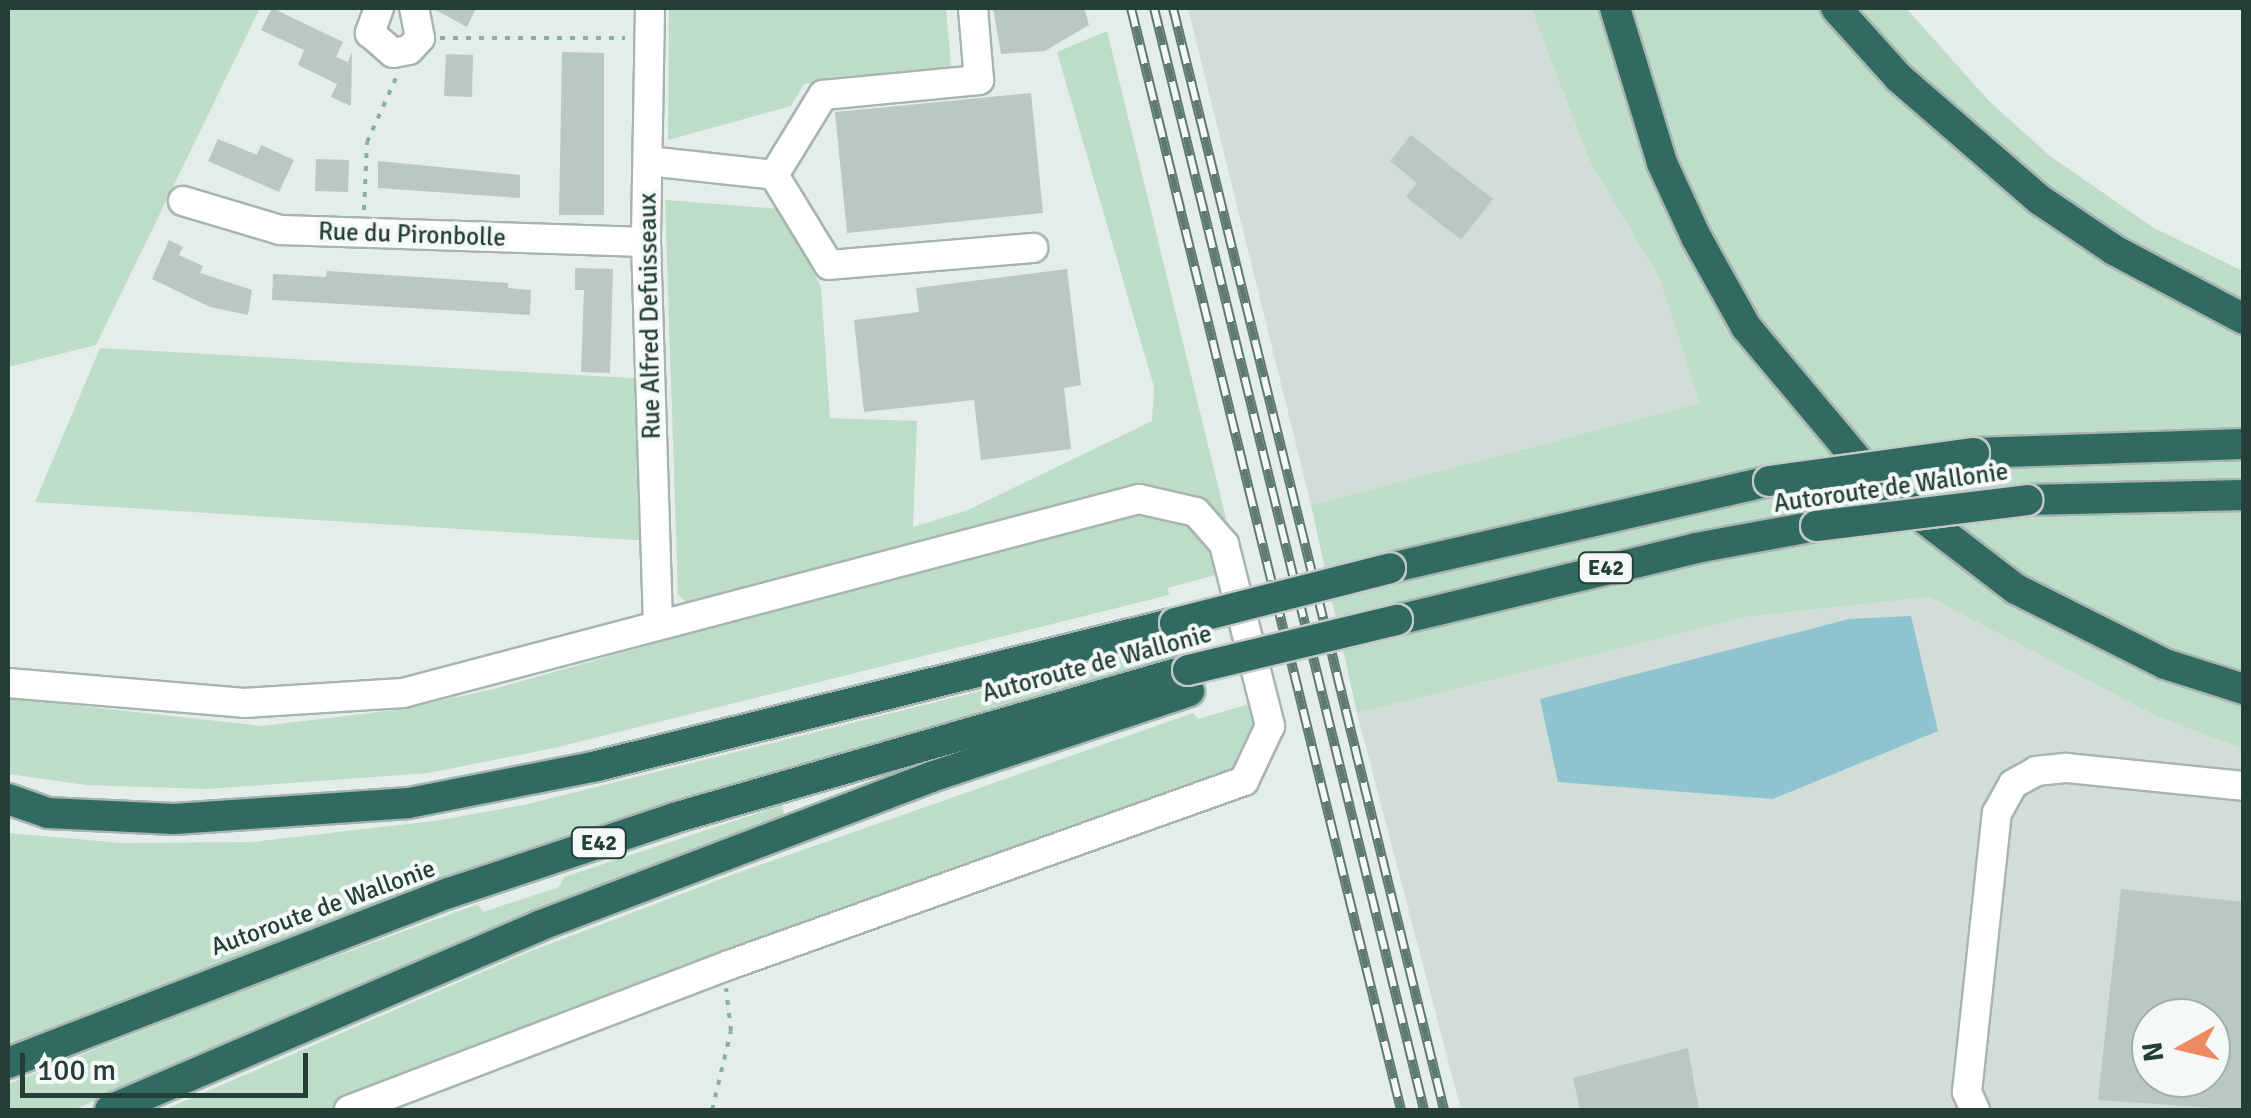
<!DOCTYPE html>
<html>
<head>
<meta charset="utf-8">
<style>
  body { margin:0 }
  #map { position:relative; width:2251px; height:1118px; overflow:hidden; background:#e4ede9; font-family:Signika,sans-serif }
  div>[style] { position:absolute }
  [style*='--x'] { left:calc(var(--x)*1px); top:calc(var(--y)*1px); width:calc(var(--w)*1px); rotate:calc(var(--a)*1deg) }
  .built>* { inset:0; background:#d2ddd8 }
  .green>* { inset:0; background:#bdddc8 }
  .water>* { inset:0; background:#8ec3d0 }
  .building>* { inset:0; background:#b9c8c2 }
  .path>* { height:4px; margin-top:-2px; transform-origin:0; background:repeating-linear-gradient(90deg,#85b0a4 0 5px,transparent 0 13px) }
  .roads { filter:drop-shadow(2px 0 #a7b5b0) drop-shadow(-2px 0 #a7b5b0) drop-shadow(0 2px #a7b5b0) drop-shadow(0 -2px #a7b5b0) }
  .minor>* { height:28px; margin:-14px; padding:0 14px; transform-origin:14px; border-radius:14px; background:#fff }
  .highway>* { height:30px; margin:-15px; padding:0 15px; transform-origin:15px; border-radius:15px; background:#306a61 }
  .rail>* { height:10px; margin-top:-5px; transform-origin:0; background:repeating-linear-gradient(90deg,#f4f9f7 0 19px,#5e7a73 0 38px); box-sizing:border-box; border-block:2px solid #5e7a73 }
  .bridges { filter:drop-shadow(2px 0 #c2c9c7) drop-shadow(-2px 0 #c2c9c7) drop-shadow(0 2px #c2c9c7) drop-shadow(0 -2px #c2c9c7) }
  .highway-bridge>* { height:30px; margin:-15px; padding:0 15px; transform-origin:15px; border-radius:15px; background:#306a61 }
  span { translate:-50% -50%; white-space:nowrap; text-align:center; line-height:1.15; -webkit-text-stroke:8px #f4f9f7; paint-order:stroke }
  .shield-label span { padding:2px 8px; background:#f4f9f7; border:2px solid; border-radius:8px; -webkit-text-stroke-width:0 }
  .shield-label { font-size:22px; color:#243e38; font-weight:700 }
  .street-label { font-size:25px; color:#243e38 }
  .frame { position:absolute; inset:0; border:10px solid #243e38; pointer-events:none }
  .north { position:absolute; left:2131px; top:998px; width:100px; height:100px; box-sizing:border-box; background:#f4f9f7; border:2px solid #a1aeab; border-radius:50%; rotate:262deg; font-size:28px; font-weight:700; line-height:40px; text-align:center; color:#243e38 }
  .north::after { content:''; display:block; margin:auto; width:35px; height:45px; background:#ee8a61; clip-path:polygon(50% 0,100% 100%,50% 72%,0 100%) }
  .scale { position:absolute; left:20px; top:1053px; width:288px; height:45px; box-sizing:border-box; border:5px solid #243e38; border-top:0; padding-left:12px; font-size:30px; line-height:35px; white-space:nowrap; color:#243e38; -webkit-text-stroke:8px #f4f9f7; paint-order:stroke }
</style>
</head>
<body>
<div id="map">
  <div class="built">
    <i style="clip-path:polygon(1188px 8px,1531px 8px,1589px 160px,1660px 279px,1701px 403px,1311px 505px)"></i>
    <i style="clip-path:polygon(evenodd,1929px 597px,2156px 716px,2243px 749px,2243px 1110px,1461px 1110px,1357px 713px,1747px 617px,1929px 597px,2151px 1018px,2211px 1018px,2211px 1078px,2151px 1078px,2151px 1018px)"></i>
  </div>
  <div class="green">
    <i style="clip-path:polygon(8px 8px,260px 8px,96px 345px,8px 367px)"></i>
    <i style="clip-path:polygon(669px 8px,946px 8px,951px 67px,804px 84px,791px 106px,668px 140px)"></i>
    <i style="clip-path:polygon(1531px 8px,1906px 8px,1989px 101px,2050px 156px,2154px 228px,2243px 271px,2243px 749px,2156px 716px,1929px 597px,1747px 617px,1357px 713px,1311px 505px,1700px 403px,1660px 279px,1589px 160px)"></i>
    <i style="clip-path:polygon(1107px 31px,1228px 527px,1206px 505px,1170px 493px,688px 604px,678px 594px,665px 200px,780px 209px,821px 287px,830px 418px,917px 421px,913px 527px,968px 510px,1152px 421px,1154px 387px,1057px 52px)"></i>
    <i style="clip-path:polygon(100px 348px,647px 379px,665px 542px,35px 502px)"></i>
    <i style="clip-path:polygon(1142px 506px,1191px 519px,1226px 572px,1168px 588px,1169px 595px,554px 748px,428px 773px,208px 789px,86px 785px,8px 774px,8px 698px,262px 726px,396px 710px,494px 689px)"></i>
    <i style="clip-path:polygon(1176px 642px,1179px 658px,737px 783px,445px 880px,8px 1047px,8px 833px,122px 843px,252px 842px,434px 821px,524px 805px)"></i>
    <i style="clip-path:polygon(1260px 701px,1261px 734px,1226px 780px,335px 1110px,164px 1110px,526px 953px,734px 874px,1193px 713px,1198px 719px)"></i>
    <i style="clip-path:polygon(782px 805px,784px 815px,493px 927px,74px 1110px,8px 1110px,8px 1084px,249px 988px,478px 904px,483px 912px,559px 887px,564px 877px)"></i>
  </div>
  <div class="water">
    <i style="clip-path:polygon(1911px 616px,1938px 731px,1773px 799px,1558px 782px,1540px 699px,1849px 619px)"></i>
  </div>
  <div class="building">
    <i style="clip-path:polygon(272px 8px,343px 42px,336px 57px,348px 62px,352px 52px,351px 106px,331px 97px,337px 84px,298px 65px,304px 50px,261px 30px)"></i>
    <i style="clip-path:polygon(432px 8px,476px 8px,467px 27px)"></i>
    <i style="clip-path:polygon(993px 8px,1084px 8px,1089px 25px,1045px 51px,1001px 54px)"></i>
    <i style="clip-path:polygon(562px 52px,604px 53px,604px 215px,559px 215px)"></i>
    <i style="clip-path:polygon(446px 54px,473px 55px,472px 97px,444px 96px)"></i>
    <i style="clip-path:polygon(1031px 93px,1043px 213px,847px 233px,835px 112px)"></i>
    <i style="clip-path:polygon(1411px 135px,1493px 199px,1461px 240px,1406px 197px,1417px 183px,1390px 161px)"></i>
    <i style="clip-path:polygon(218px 139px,257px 155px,261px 145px,294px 160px,279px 192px,208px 161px)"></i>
    <i style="clip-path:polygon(316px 159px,349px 160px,348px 192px,315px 191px)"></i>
    <i style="clip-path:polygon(378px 161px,520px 175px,520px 198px,378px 188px)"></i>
    <i style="clip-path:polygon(169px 240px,183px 247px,179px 255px,203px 266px,200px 273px,252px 290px,248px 315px,210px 307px,152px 279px)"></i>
    <i style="clip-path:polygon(575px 268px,613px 269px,610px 373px,581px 372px,584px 290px,575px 290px)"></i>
    <i style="clip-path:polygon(1067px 269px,1081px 385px,1064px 388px,1071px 449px,981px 460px,974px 400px,864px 412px,854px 320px,919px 312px,916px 288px)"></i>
    <i style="clip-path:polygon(327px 271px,508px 283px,508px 288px,531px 290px,530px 315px,272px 300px,273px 274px,326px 277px)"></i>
    <i style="clip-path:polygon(evenodd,2121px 889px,2244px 902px,2244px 1110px,2098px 1100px,2121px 889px,2151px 1018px,2211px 1018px,2211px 1078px,2151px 1078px,2151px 1018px)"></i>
    <i style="clip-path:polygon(1688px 1048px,1699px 1110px,1580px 1110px,1573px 1078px)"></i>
  </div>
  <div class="path">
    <i style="--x:440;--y:38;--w:185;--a:0"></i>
    <i style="--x:364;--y:210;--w:68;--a:-87.5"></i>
    <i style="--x:367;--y:142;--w:72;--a:-65.6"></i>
    <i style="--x:712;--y:1110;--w:81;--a:-76.5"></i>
    <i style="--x:731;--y:1031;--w:43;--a:-96.6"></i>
  </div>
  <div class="roads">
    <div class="minor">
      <i style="--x:379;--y:8;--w:27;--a:110"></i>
      <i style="--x:370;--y:33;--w:30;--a:41"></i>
      <i style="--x:393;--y:53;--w:16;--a:-11"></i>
      <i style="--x:409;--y:50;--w:16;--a:-47"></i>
      <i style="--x:420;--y:38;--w:31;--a:-101"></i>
      <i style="--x:650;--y:8;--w:234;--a:91"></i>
      <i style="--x:646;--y:242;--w:383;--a:88.2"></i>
      <i style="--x:648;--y:161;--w:127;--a:6.3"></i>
      <i style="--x:774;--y:175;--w:94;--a:-58.5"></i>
      <i style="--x:823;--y:95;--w:157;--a:-5.5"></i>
      <i style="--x:979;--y:80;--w:72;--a:-94.8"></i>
      <i style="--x:774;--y:175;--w:105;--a:58.6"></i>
      <i style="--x:829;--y:265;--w:205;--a:-4.8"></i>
      <i style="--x:183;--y:201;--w:101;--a:16.6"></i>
      <i style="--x:280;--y:230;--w:366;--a:1.9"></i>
      <i style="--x:8;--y:683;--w:237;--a:4.8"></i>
      <i style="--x:244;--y:703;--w:159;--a:-3.6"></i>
      <i style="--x:403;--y:693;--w:761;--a:-14.77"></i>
      <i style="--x:1139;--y:499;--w:58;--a:12.8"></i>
      <i style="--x:1196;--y:512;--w:43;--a:48.8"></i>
      <i style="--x:1224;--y:544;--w:188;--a:75.8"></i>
      <i style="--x:1270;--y:726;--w:61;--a:115.3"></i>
      <i style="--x:1244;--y:781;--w:547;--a:160.34"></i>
      <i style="--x:729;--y:965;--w:407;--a:159.1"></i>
      <i style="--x:1975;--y:1110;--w:20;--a:-114"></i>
      <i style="--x:1967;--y:1092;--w:281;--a:-83.9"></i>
      <i style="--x:1997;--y:813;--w:33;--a:-61"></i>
      <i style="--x:2013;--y:784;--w:26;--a:-29"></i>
      <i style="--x:2036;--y:771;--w:31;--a:-6"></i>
      <i style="--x:2067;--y:768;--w:178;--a:5.8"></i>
    </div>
    <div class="highway">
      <i style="--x:1615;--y:8;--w:162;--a:73.1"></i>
      <i style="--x:1662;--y:163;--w:81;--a:65.3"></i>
      <i style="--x:1696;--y:237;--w:103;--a:60.9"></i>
      <i style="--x:1746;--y:327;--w:201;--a:50"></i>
      <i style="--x:1875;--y:481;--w:178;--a:37.5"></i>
      <i style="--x:2016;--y:589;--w:167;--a:26.7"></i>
      <i style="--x:2165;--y:664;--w:83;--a:17.6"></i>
      <i style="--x:1836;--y:8;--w:94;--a:48"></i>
      <i style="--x:1899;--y:78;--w:186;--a:40.9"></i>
      <i style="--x:2040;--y:200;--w:89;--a:34"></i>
      <i style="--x:2114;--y:250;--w:147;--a:28"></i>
      <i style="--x:1974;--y:453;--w:270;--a:-1.9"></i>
      <i style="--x:2027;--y:500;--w:217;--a:-1.3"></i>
      <i style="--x:1390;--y:568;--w:389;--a:-12.9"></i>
      <i style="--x:1397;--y:620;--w:308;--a:-13.5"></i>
      <i style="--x:1696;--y:548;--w:122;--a:-10.4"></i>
      <i style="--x:8;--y:799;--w:42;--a:19.3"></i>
      <i style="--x:48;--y:813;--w:126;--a:2.7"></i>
      <i style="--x:174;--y:819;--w:236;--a:-3.9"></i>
      <i style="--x:409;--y:803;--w:192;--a:-11.1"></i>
      <i style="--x:597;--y:766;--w:595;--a:-13.9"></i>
      <i style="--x:8;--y:1063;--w:473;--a:-21.1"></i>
      <i style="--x:449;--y:893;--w:237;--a:-18.4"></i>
      <i style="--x:674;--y:818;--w:535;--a:-16.06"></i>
      <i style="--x:110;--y:1110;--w:467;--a:-23.2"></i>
      <i style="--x:539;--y:926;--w:419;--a:-20.8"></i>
      <i style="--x:931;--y:777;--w:272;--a:-18.4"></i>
    </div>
  </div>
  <div class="rail">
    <i style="--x:1131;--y:8;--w:1135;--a:76.23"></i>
    <i style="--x:1154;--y:8;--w:1135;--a:76.23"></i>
    <i style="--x:1173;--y:8;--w:1135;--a:76.18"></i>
  </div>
  <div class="bridges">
    <div class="highway-bridge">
      <i style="--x:1769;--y:481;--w:207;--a:-7.8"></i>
      <i style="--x:1816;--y:526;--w:213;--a:-7"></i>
      <i style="--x:1175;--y:623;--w:222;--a:-14.3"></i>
      <i style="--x:1188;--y:670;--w:215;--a:-13.5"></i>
    </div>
  </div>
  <div class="shield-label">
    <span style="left:1606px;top:568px">E42</span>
    <span style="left:599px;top:843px">E42</span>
  </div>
  <div class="street-label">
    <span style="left:412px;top:235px;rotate:2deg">Rue du Pironbolle</span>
    <span style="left:650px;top:316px;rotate:-91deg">Rue Alfred Defuisseaux</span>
    <span style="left:1891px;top:488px;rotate:-8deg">Autoroute de Wallonie</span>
    <span style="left:1097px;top:664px;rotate:-15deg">Autoroute de Wallonie</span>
    <span style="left:323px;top:908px;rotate:-20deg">Autoroute de Wallonie</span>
  </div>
  <div class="frame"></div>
  <div class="north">N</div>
  <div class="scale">100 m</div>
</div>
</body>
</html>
